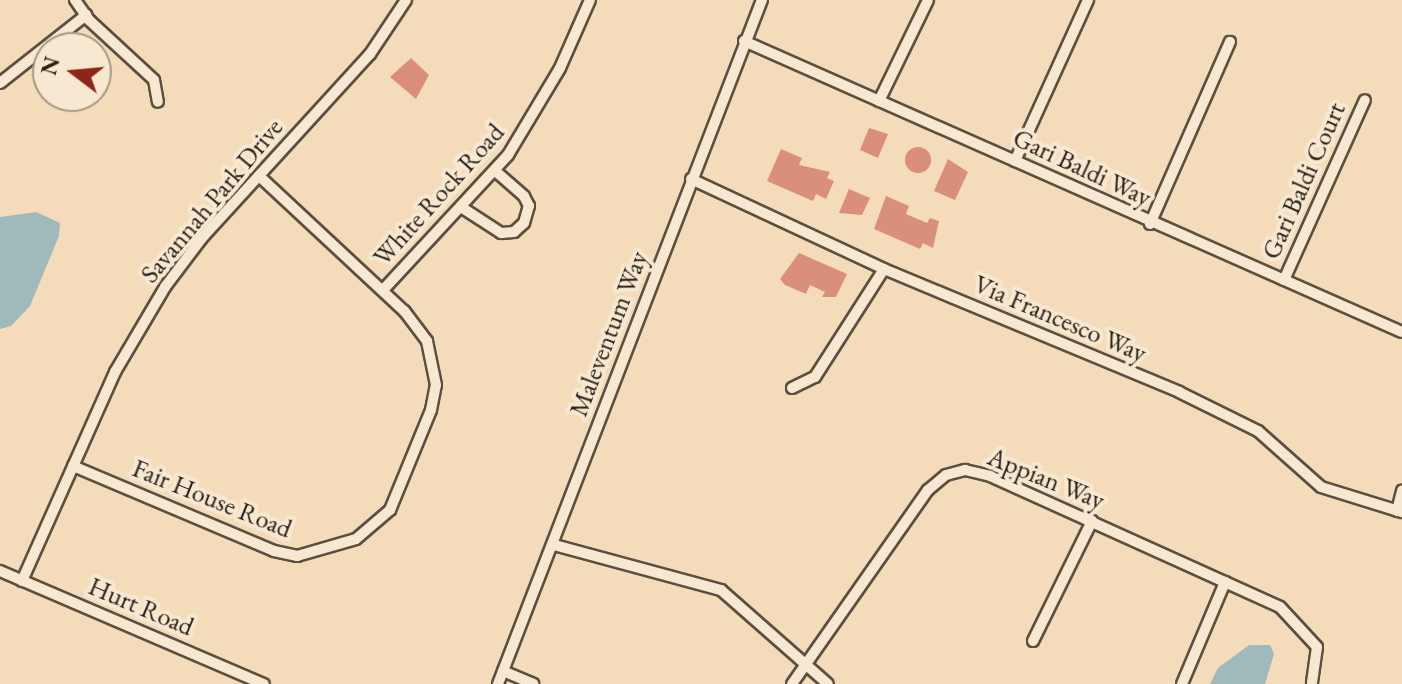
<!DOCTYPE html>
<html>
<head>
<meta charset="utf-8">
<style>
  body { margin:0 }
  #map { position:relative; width:1402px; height:684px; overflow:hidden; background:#f4dcba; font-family:"EB Garamond",serif }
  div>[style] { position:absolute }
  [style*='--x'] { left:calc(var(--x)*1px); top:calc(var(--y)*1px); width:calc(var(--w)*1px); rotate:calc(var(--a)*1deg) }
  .water>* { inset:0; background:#a0b9ba }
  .building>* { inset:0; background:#da8f7b }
  .round { border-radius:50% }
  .roads { filter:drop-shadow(2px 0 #5c4f40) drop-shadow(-2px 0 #5c4f40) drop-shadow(0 2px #5c4f40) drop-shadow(0 -2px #5c4f40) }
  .minor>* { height:10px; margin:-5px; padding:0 5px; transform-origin:5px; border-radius:5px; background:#f8e8d2 }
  span { translate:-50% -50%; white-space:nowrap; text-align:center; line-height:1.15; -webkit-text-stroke:8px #f8e8d2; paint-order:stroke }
  .street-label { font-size:26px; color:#2a2017 }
  .north { position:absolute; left:32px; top:32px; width:80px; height:80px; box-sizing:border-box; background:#f8e8d2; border:2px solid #a69887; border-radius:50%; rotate:286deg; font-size:22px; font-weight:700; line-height:32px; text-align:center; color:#2a2017 }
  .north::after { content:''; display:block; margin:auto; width:28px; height:36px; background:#8f2418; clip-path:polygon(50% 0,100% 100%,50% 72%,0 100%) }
</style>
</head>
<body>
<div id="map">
  <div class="water">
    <i style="clip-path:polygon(36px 212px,60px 223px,59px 236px,30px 306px,11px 326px,0 329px,0 217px)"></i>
    <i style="clip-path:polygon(1249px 645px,1270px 645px,1274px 654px,1265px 684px,1210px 684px,1218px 668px)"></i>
  </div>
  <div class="building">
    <i style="clip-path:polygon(411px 58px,429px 75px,416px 99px,390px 77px)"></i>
    <i style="clip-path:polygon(869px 128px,888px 134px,878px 158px,860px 150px)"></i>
    <i class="round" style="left:905px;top:147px;width:26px;height:26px"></i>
    <i style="clip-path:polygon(781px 149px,802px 158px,799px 165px,830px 172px,827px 178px,834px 181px,826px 199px,816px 194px,813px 201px,767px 181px)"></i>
    <i style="clip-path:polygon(948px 159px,968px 172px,955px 200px,934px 191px)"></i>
    <i style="clip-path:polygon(849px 189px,870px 198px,862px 215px,839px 213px)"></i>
    <i style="clip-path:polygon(886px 196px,909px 206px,906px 214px,927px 223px,930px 218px,939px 221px,933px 248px,923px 243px,920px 249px,874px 229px)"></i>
    <i style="clip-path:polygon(799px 253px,847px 274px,836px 297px,822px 297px,825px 292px,810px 285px,806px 294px,785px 285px,780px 279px)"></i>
  </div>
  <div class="roads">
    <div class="minor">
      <i style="--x:75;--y:0;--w:24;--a:55"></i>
      <i style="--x:89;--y:20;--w:88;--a:42.7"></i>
      <i style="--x:154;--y:80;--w:22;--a:80"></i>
      <i style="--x:744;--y:41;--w:719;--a:23.86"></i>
      <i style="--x:0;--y:83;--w:110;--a:-38.3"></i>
      <i style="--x:879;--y:101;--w:112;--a:-64.1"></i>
      <i style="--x:1015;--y:161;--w:177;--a:-65.6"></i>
      <i style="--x:691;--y:179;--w:213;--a:25"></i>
      <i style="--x:884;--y:269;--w:320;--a:22.6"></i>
      <i style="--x:1179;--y:392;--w:88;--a:26.3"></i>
      <i style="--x:1258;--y:431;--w:84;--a:41.6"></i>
      <i style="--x:1321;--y:487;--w:85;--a:17.2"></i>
      <i style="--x:461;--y:207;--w:48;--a:33"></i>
      <i style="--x:501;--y:233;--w:13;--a:-4"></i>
      <i style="--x:514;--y:232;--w:13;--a:-42"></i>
      <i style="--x:524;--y:223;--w:18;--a:-74"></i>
      <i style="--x:529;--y:206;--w:11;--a:-117"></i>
      <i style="--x:524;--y:196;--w:38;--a:-139"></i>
      <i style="--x:1150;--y:224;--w:199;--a:-66.3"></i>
      <i style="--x:1284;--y:280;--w:197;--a:-65.8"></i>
      <i style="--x:383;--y:290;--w:184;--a:-47.2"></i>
      <i style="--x:508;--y:155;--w:101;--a:-59.1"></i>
      <i style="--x:560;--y:68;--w:74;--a:-66.2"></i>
      <i style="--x:792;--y:388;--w:25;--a:-26"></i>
      <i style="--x:815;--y:377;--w:128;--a:-57.4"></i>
      <i style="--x:73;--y:466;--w:218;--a:22.9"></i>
      <i style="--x:274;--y:551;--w:24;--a:12"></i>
      <i style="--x:297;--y:556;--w:61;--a:-16.1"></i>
      <i style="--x:356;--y:539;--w:45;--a:-40.5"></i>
      <i style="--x:390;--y:510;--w:108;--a:-67.7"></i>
      <i style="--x:431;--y:410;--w:25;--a:-79"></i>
      <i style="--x:436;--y:385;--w:45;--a:-101.6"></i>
      <i style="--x:427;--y:341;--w:38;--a:-127"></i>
      <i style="--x:404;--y:311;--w:198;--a:-137"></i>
      <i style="--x:1397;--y:511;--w:21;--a:-76"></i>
      <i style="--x:554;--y:545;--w:173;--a:15.1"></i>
      <i style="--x:721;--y:590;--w:142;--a:41.3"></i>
      <i style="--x:0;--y:571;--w:287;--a:23.2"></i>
      <i style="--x:22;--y:581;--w:229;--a:-66"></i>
      <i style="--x:115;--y:372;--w:99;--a:-59.5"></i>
      <i style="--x:165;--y:287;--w:61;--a:-52.9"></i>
      <i style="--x:202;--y:238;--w:249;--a:-47.6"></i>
      <i style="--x:370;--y:54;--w:65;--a:-56.3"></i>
      <i style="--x:1033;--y:641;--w:134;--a:-63.8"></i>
      <i style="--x:503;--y:671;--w:33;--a:23"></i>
      <i style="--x:498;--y:684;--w:733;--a:-68.9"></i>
      <i style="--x:792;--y:684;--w:237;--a:-55"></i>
      <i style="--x:928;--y:490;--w:23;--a:-40"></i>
      <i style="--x:946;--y:475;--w:20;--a:-15"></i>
      <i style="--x:965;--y:470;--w:26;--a:13"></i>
      <i style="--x:990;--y:476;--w:318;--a:24.3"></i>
      <i style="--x:1280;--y:607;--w:54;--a:47.2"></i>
      <i style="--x:1317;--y:647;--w:37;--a:98"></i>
      <i style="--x:1182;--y:684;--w:111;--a:-67.1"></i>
    </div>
  </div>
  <div class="street-label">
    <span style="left:1082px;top:168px;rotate:25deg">Gari Baldi Way</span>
    <span style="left:1304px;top:181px;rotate:-66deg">Gari Baldi Court</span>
    <span style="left:439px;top:195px;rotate:-48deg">White Rock Road</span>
    <span style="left:212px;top:201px;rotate:-50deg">Savannah Park Drive</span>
    <span style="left:1060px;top:319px;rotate:23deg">Via Francesco Way</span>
    <span style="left:609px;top:334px;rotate:-69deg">Maleventum Way</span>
    <span style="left:1046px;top:479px;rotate:22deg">Appian Way</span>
    <span style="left:212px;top:499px;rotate:22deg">Fair House Road</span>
    <span style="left:141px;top:607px;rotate:23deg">Hurt Road</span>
  </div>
  <div class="north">N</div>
</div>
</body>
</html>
